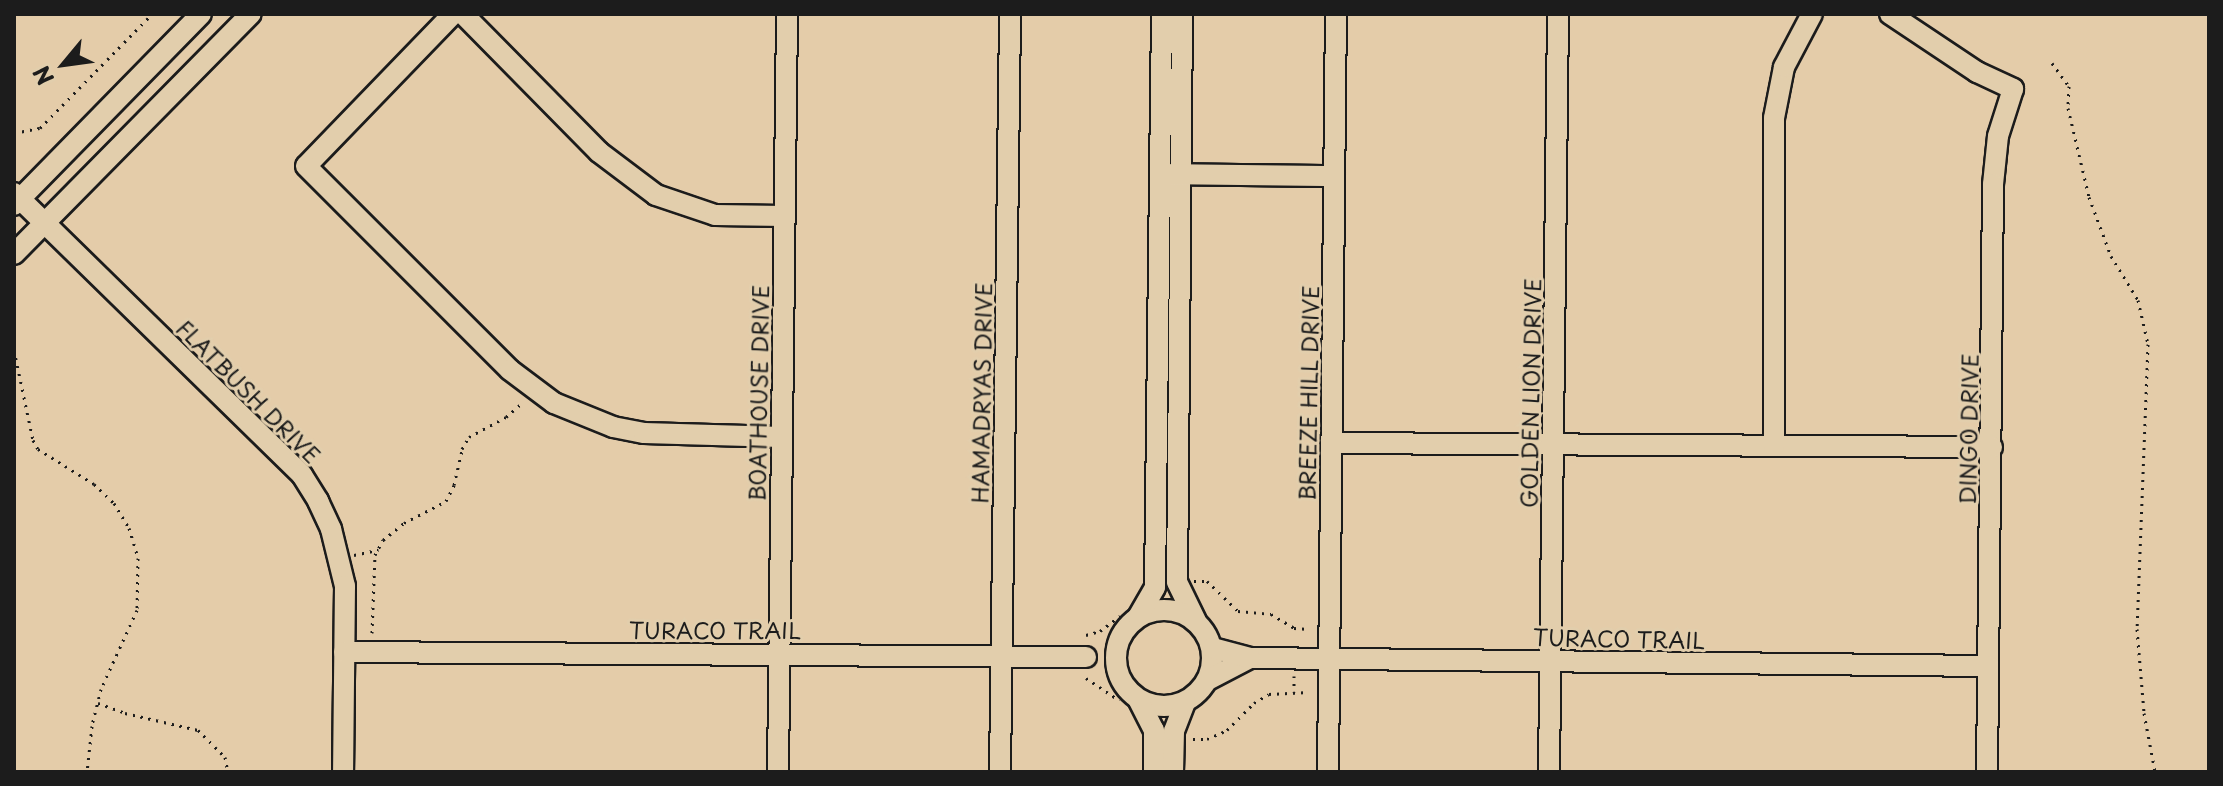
<!DOCTYPE html>
<html>
<head>
<meta charset="utf-8">
<style>
  body { margin:0 }
  #map { position:relative; width:2223px; height:786px; overflow:hidden; background:#e4cca9; font-family:"Playpen Sans",sans-serif }
  div>[style] { position:absolute }
  [style*='--x'] { left:calc(var(--x)*1px); top:calc(var(--y)*1px); width:calc(var(--w)*1px); rotate:calc(var(--a)*1deg) }
  .path>* { height:3px; margin-top:-1.5px; transform-origin:0; background:repeating-linear-gradient(90deg,#1c1c1c 0 2px,transparent 0 8px) }
  .roads { filter:drop-shadow(2px 0 #1c1c1c) drop-shadow(-2px 0 #1c1c1c) drop-shadow(0 2px #1c1c1c) drop-shadow(0 -2px #1c1c1c) }
  .street>* { height:20px; margin:-10px; padding:0 10px; transform-origin:10px; border-radius:10px; background:#e2ceac }
  .street>.ring { margin:-10px; padding:0; box-sizing:content-box; background:none; border:20px solid #e2ceac; border-radius:50% }
  span { translate:-50% -50%; white-space:nowrap; text-align:center; line-height:1.15; -webkit-text-stroke:6px #e2ceac; paint-order:stroke }
  .street-label { font-size:22px; color:#1c1c1c }
  .frame { position:absolute; inset:0; border:16px solid #1c1c1c; pointer-events:none }
  .north { position:absolute; left:24px; top:24px; width:80px; height:80px; -webkit-text-stroke:6px #e2ceac; paint-order:stroke; rotate:241deg; font-size:22px; font-weight:700; line-height:32px; text-align:center; color:#1c1c1c }
  .north::after { content:''; display:block; margin:auto; width:28px; height:36px; background:#1c1c1c; clip-path:polygon(50% 0,100% 100%,50% 72%,0 100%) }
</style>
</head>
<body>
<div id="map">
  <div class="path">
    <i style="--x:2052;--y:63;--w:29;--a:54"></i>
    <i style="--x:2069;--y:86;--w:22;--a:93"></i>
    <i style="--x:2068;--y:108;--w:91;--a:76.7"></i>
    <i style="--x:2089;--y:197;--w:63;--a:69.6"></i>
    <i style="--x:2111;--y:256;--w:52;--a:58.5"></i>
    <i style="--x:2138;--y:300;--w:45;--a:77.2"></i>
    <i style="--x:2148;--y:344;--w:285;--a:92.2"></i>
    <i style="--x:2137;--y:629;--w:84;--a:85.2"></i>
    <i style="--x:2144;--y:713;--w:60;--a:79.4"></i>
    <i style="--x:14;--y:133;--w:26;--a:-11"></i>
    <i style="--x:40;--y:128;--w:160;--a:-45.5"></i>
    <i style="--x:14;--y:350;--w:92;--a:78.1"></i>
    <i style="--x:33;--y:440;--w:10;--a:61"></i>
    <i style="--x:38;--y:449;--w:66;--a:32"></i>
    <i style="--x:94;--y:484;--w:28;--a:44"></i>
    <i style="--x:114;--y:503;--w:29;--a:59"></i>
    <i style="--x:129;--y:528;--w:31;--a:73"></i>
    <i style="--x:138;--y:558;--w:52;--a:91.1"></i>
    <i style="--x:137;--y:610;--w:87;--a:114.5"></i>
    <i style="--x:101;--y:689;--w:38;--a:104"></i>
    <i style="--x:92;--y:726;--w:46;--a:96.2"></i>
    <i style="--x:354;--y:555;--w:25;--a:-12"></i>
    <i style="--x:1194;--y:581;--w:13;--a:0"></i>
    <i style="--x:1207;--y:581;--w:43;--a:44.1"></i>
    <i style="--x:1238;--y:611;--w:33;--a:5"></i>
    <i style="--x:1271;--y:614;--w:27;--a:31"></i>
    <i style="--x:1294;--y:628;--w:15;--a:4"></i>
    <i style="--x:372;--y:633;--w:78;--a:-87.8"></i>
    <i style="--x:375;--y:555;--w:17;--a:-62"></i>
    <i style="--x:383;--y:540;--w:27;--a:-39"></i>
    <i style="--x:404;--y:523;--w:47;--a:-27.6"></i>
    <i style="--x:446;--y:501;--w:18;--a:-63"></i>
    <i style="--x:454;--y:485;--w:37;--a:-77"></i>
    <i style="--x:462;--y:449;--w:14;--a:-60"></i>
    <i style="--x:469;--y:437;--w:42;--a:-28.4"></i>
    <i style="--x:506;--y:417;--w:23;--a:-41"></i>
    <i style="--x:1086;--y:635;--w:15;--a:-16"></i>
    <i style="--x:1100;--y:631;--w:25;--a:-37"></i>
    <i style="--x:1294;--y:676;--w:16;--a:90"></i>
    <i style="--x:1086;--y:678;--w:40;--a:34"></i>
    <i style="--x:98;--y:703;--w:29;--a:20"></i>
    <i style="--x:125;--y:713;--w:75;--a:13.1"></i>
    <i style="--x:198;--y:730;--w:38;--a:45"></i>
    <i style="--x:225;--y:757;--w:15;--a:79"></i>
    <i style="--x:1193;--y:739;--w:14;--a:0"></i>
    <i style="--x:1207;--y:739;--w:22;--a:-24"></i>
    <i style="--x:1227;--y:730;--w:38;--a:-45"></i>
    <i style="--x:1254;--y:703;--w:17;--a:-31"></i>
    <i style="--x:1269;--y:694;--w:40;--a:-2.9"></i>
  </div>
  <div class="roads">
    <div class="street">
      <i style="--x:453;--y:14;--w:211;--a:134"></i>
      <i style="--x:306;--y:166;--w:288;--a:45"></i>
      <i style="--x:510;--y:370;--w:55;--a:36.9"></i>
      <i style="--x:554;--y:403;--w:64;--a:22.1"></i>
      <i style="--x:613;--y:427;--w:32;--a:11"></i>
      <i style="--x:644;--y:433;--w:138;--a:1.7"></i>
      <i style="--x:463;--y:14;--w:194;--a:45.4"></i>
      <i style="--x:599;--y:152;--w:71;--a:37"></i>
      <i style="--x:656;--y:195;--w:62;--a:18.7"></i>
      <i style="--x:715;--y:215;--w:69;--a:0.8"></i>
      <i style="--x:1182;--y:14;--w:568;--a:90.5"></i>
      <i style="--x:1177;--y:582;--w:43;--a:64"></i>
      <i style="--x:1890;--y:14;--w:105;--a:33.7"></i>
      <i style="--x:1977;--y:72;--w:40;--a:25"></i>
      <i style="--x:2013;--y:89;--w:49;--a:107.7"></i>
      <i style="--x:1998;--y:136;--w:48;--a:95.9"></i>
      <i style="--x:1993;--y:184;--w:588;--a:90.58"></i>
      <i style="--x:1168;--y:174;--w:166;--a:0.7"></i>
      <i style="--x:14;--y:193;--w:403;--a:44.4"></i>
      <i style="--x:302;--y:475;--w:31;--a:58"></i>
      <i style="--x:318;--y:501;--w:31;--a:65"></i>
      <i style="--x:331;--y:529;--w:59;--a:76.2"></i>
      <i style="--x:345;--y:586;--w:186;--a:90.6"></i>
      <i style="--x:14;--y:205;--w:267;--a:-45.6"></i>
      <i style="--x:14;--y:254;--w:337;--a:-45.4"></i>
      <i style="--x:1331;--y:443;--w:661;--a:0.35"></i>
      <i style="--x:1774;--y:446;--w:328;--a:-90"></i>
      <i style="--x:1774;--y:118;--w:52;--a:-78.9"></i>
      <i style="--x:1784;--y:67;--w:60;--a:-62.2"></i>
      <i class="ring" style="left:1116px;top:610px;width:76px;height:76px"></i>
      <i style="--x:1138;--y:617;--w:34;--a:-60"></i>
      <i style="--x:1155;--y:587;--w:573;--a:-89.3"></i>
      <i style="--x:344;--y:652;--w:742;--a:0.39"></i>
      <i style="--x:1250;--y:658;--w:738;--a:0.62"></i>
      <i style="--x:1208;--y:680;--w:47;--a:-27.6"></i>
      <i style="--x:1250;--y:658;--w:39;--a:-165"></i>
      <i style="--x:1138;--y:699;--w:35;--a:63"></i>
      <i style="--x:1154;--y:730;--w:42;--a:90"></i>
      <i style="--x:778;--y:772;--w:758;--a:-89.32"></i>
      <i style="--x:1000;--y:772;--w:758;--a:-89.24"></i>
      <i style="--x:1173;--y:772;--w:41;--a:-88.6"></i>
      <i style="--x:1174;--y:731;--w:31;--a:-69"></i>
      <i style="--x:1328;--y:772;--w:758;--a:-89.4"></i>
      <i style="--x:1549;--y:772;--w:758;--a:-89.32"></i>
    </div>
  </div>
  <div class="street-label">
    <span style="left:249px;top:391px;rotate:45deg">FLATBUSH DRIVE</span>
    <span style="left:758px;top:393px;rotate:-89deg">BOATHOUSE DRIVE</span>
    <span style="left:981px;top:393px;rotate:-89deg">HAMADRYAS DRIVE</span>
    <span style="left:1308px;top:393px;rotate:-89deg">BREEZE HILL DRIVE</span>
    <span style="left:1530px;top:393px;rotate:-89deg">GOLDEN LION DRIVE</span>
    <span style="left:1968px;top:429px;rotate:-89deg">DINGO DRIVE</span>
    <span style="left:715px;top:630px">TURACO TRAIL</span>
    <span style="left:1619px;top:638px;rotate:1deg">TURACO TRAIL</span>
  </div>
  <div class="frame"></div>
  <div class="north">N</div>
</div>
</body>
</html>
